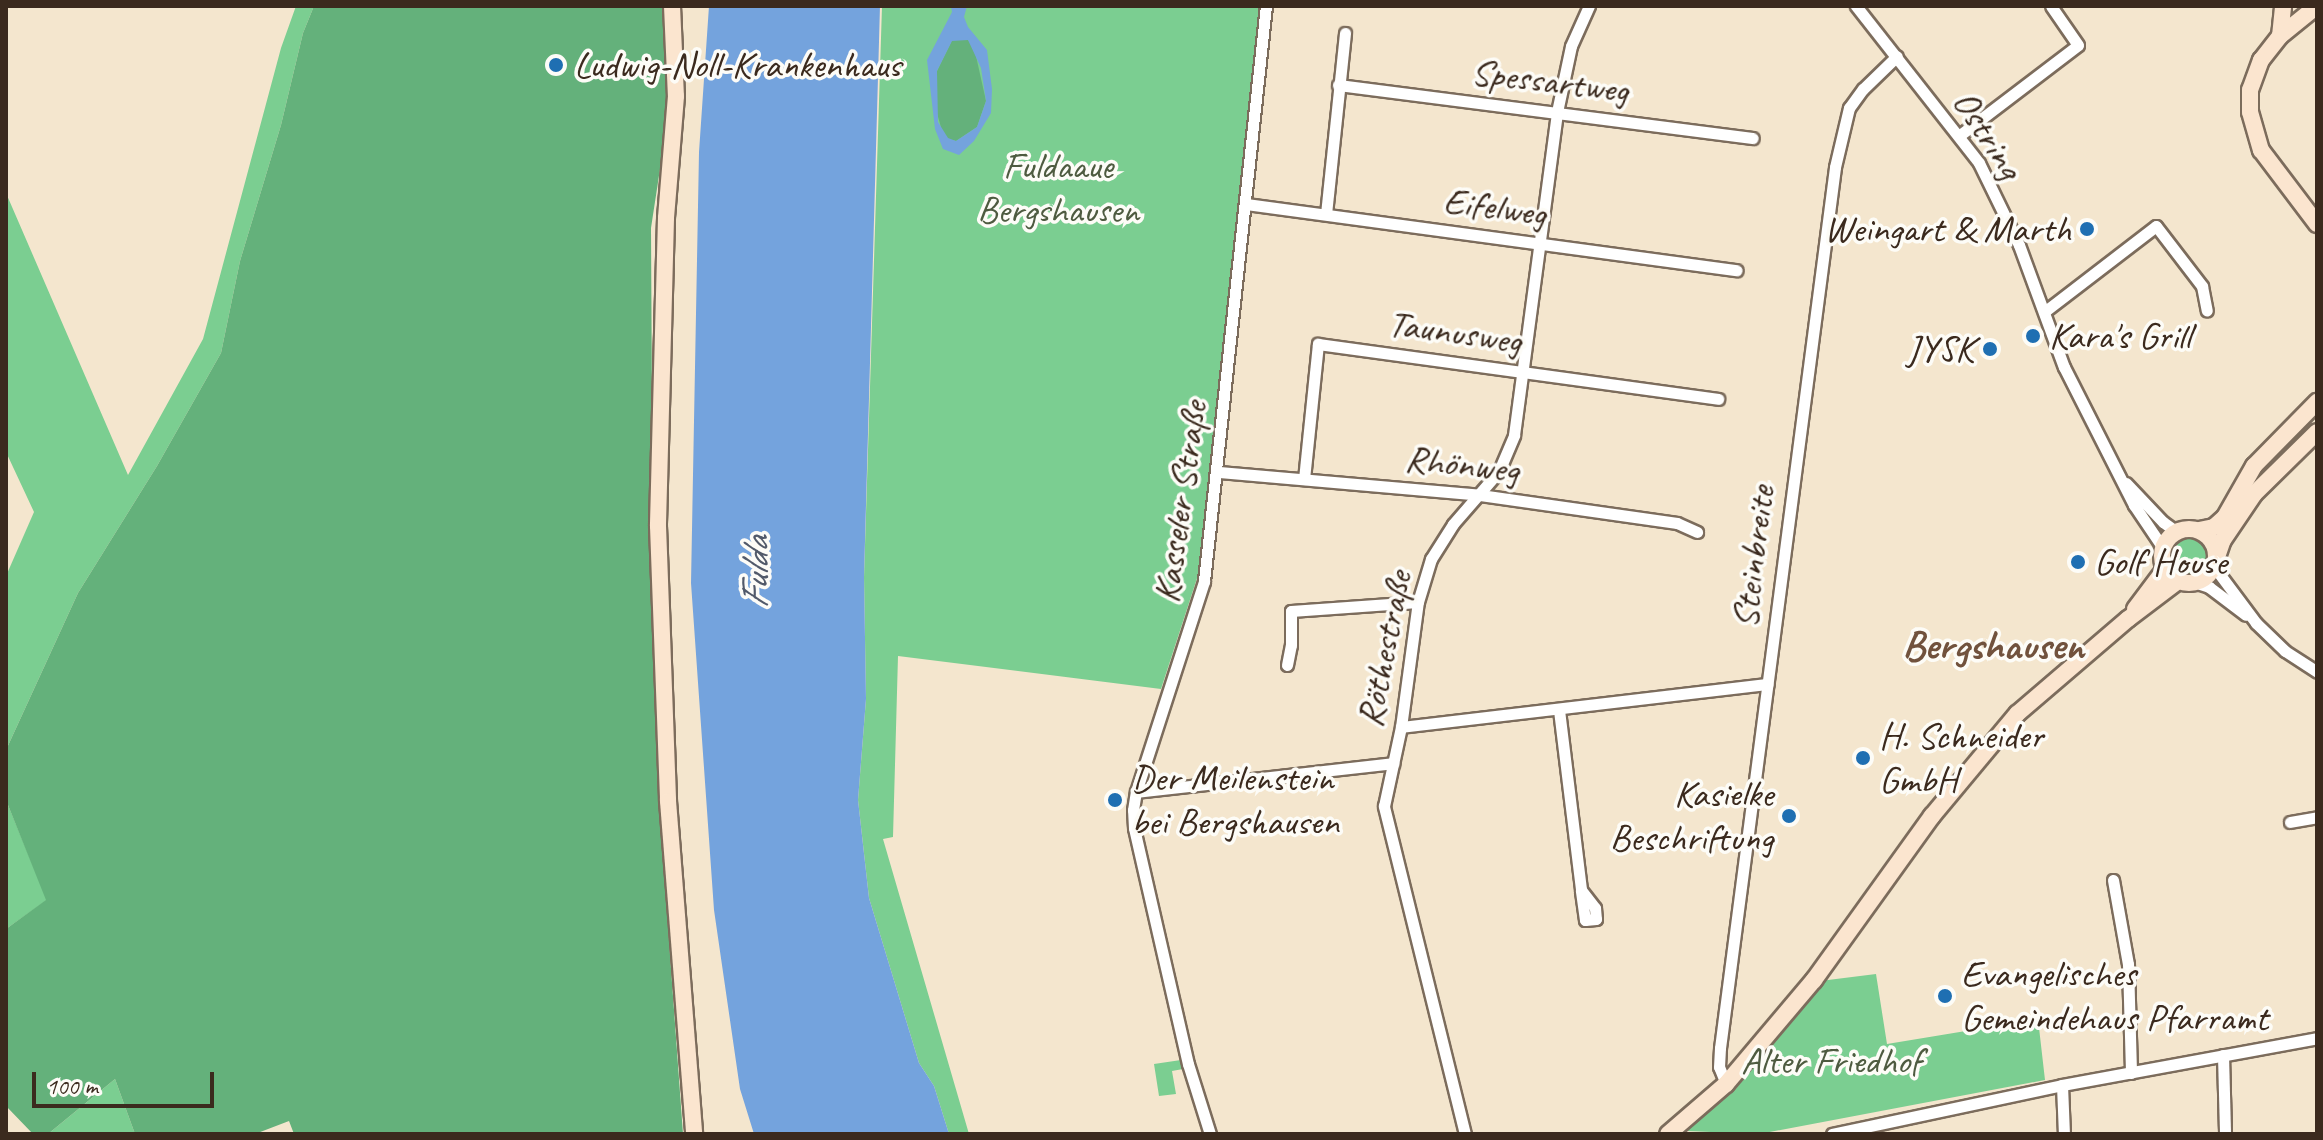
<!DOCTYPE html>
<html>
<head>
<meta charset="utf-8">
<style>
  body { margin:0 }
  #map { position:relative; width:2323px; height:1140px; overflow:hidden; background:#f4e6ce; font-family:Caveat,sans-serif }
  div>[style] { position:absolute }
  [style*='--x'] { left:calc(var(--x)*1px); top:calc(var(--y)*1px); width:calc(var(--w)*1px); rotate:calc(var(--a)*1deg) }
  .green>* { inset:0; background:#7bce91 }
  .round { border-radius:50% }
  .forest>* { inset:0; background:#64b17b }
  .water>* { inset:0; background:#74a3dd }
  .roads { filter:drop-shadow(2px 0 #7c6c5c) drop-shadow(-2px 0 #7c6c5c) drop-shadow(0 2px #7c6c5c) drop-shadow(0 -2px #7c6c5c) }
  .street>* { height:11px; margin:-5.5px; padding:0 5.5px; transform-origin:5.5px; border-radius:5.5px; background:#fff }
  .secondary>* { height:16px; margin:-8px; padding:0 8px; transform-origin:8px; border-radius:8px; background:#fbe5cf }
  .secondary>.ring { margin:-8px; padding:0; box-sizing:content-box; background:none; border:16px solid #fbe5cf; border-radius:50% }
  .dots>* { width:22px; height:22px; translate:-50% -50%; box-sizing:border-box; border:4px solid #fdfcf7; border-radius:50% }
  span { translate:-50% -50%; white-space:nowrap; text-align:center; line-height:1.15; -webkit-text-stroke:7px #fdfcf7; paint-order:stroke }
  .poi-label { font-size:38px; color:#3b2a1e }
  .left { translate:0 -50%; text-align:left }
  .right { translate:-100% -50%; text-align:right }
  .street-label { font-size:38px; color:#3b2a1e }
  .park-label { font-size:38px; color:#4e5b40 }
  .water-label { font-size:40px; color:#525a6a; font-style:italic }
  .quarter-label { font-size:42px; color:#71523d; font-weight:700 }
  .frame { position:absolute; inset:0; border:8px solid #3b2a1e; pointer-events:none }
  .scale { position:absolute; left:32px; top:1072px; width:182px; height:36px; box-sizing:border-box; border:4px solid #3b2a1e; border-top:0; padding-left:10px; font-size:24px; line-height:28px; white-space:nowrap; color:#3b2a1e; -webkit-text-stroke:6px #fdfcf7; paint-order:stroke }
</style>
</head>
<body>
<div id="map">
  <div class="green">
    <i style="clip-path:polygon(296px 6px,314px 6px,303px 33px,281px 125px,240px 261px,221px 353px,157px 466px,78px 593px,6px 750px,6px 576px,34px 512px,6px 452px,6px 193px,128px 475px,203px 339px,281px 48px)"></i>
    <i style="clip-path:polygon(882px 6px,1261px 6px,1201px 566px,1161px 689px,898px 656px,893px 837px,883px 839px,969px 1134px,949px 1134px,934px 1086px,919px 1063px,869px 898px,858px 800px,866px 699px,864px 577px)"></i>
    <i class="round" style="left:2170px;top:537px;width:38px;height:38px"></i>
    <i style="clip-path:polygon(6px 800px,47px 900px,6px 929px)"></i>
    <i style="clip-path:polygon(1876px 974px,1887px 1044px,2038px 1019px,2045px 1080px,1759px 1134px,1687px 1131px,1747px 1074px,1820px 981px)"></i>
    <i style="clip-path:polygon(1181px 1060px,1183px 1069px,1172px 1071px,1176px 1094px,1159px 1096px,1154px 1064px)"></i>
    <i style="clip-path:polygon(115px 1079px,135px 1134px,48px 1134px)"></i>
  </div>
  <div class="forest">
    <i style="clip-path:polygon(314px 6px,664px 6px,671px 97px,651px 228px,653px 581px,658px 789px,683px 1134px,294px 1134px,289px 1121px,255px 1134px,135px 1134px,115px 1079px,48px 1134px,33px 1134px,6px 1106px,6px 929px,46px 900px,6px 800px,6px 750px,78px 593px,157px 466px,221px 353px,240px 261px,281px 125px,303px 33px)"></i>
    <i style="clip-path:polygon(952px 40px,968px 40px,974px 47px,986px 101px,977px 127px,956px 141px,948px 139px,942px 131px,935px 106px,937px 71px)"></i>
  </div>
  <div class="water">
    <i style="clip-path:polygon(709px 6px,880px 6px,864px 577px,866px 699px,858px 800px,869px 898px,919px 1063px,934px 1086px,949px 1134px,754px 1134px,740px 1089px,714px 910px,691px 583px,699px 152px)"></i>
    <i style="clip-path:polygon(evenodd,951px 6px,967px 6px,964px 17px,968px 27px,987px 50px,992px 89px,991px 113px,974px 141px,959px 155px,943px 149px,935px 129px,927px 60px,952px 12px,951px 6px,968px 40px,981px 68px,986px 101px,977px 127px,956px 141px,948px 138px,938px 122px,937px 71px,952px 41px,968px 40px)"></i>
  </div>
  <div class="roads">
    <div class="street">
      <i style="--x:1856;--y:6;--w:199;--a:51.9"></i>
      <i style="--x:1979;--y:163;--w:91;--a:64"></i>
      <i style="--x:2019;--y:245;--w:130;--a:69.8"></i>
      <i style="--x:2064;--y:367;--w:155;--a:63.1"></i>
      <i style="--x:2134;--y:505;--w:52;--a:56"></i>
      <i style="--x:1338;--y:85;--w:418;--a:7.3"></i>
      <i style="--x:1960;--y:135;--w:148;--a:-37.3"></i>
      <i style="--x:2078;--y:45;--w:47;--a:-124.7"></i>
      <i style="--x:1246;--y:204;--w:495;--a:7.7"></i>
      <i style="--x:1326;--y:214;--w:182;--a:-84"></i>
      <i style="--x:2044;--y:312;--w:141;--a:-37.5"></i>
      <i style="--x:2156;--y:226;--w:76;--a:52.5"></i>
      <i style="--x:2202;--y:286;--w:25;--a:79"></i>
      <i style="--x:1219;--y:472;--w:262;--a:5"></i>
      <i style="--x:1480;--y:495;--w:199;--a:8.1"></i>
      <i style="--x:1677;--y:523;--w:22;--a:24"></i>
      <i style="--x:1304;--y:479;--w:136;--a:-84.1"></i>
      <i style="--x:1318;--y:344;--w:404;--a:7.8"></i>
      <i style="--x:2126;--y:483;--w:54;--a:46.5"></i>
      <i style="--x:2163;--y:522;--w:17;--a:36"></i>
      <i style="--x:2215;--y:568;--w:69;--a:53.3"></i>
      <i style="--x:2256;--y:623;--w:40;--a:44"></i>
      <i style="--x:2285;--y:651;--w:38;--a:33"></i>
      <i style="--x:2197;--y:583;--w:13;--a:18"></i>
      <i style="--x:2209;--y:587;--w:46;--a:37.1"></i>
      <i style="--x:1287;--y:665;--w:20;--a:-79"></i>
      <i style="--x:1291;--y:645;--w:34;--a:-90"></i>
      <i style="--x:1291;--y:611;--w:127;--a:-4.1"></i>
      <i style="--x:1559;--y:710;--w:181;--a:83"></i>
      <i style="--x:1581;--y:890;--w:23;--a:52"></i>
      <i style="--x:1595;--y:908;--w:11;--a:85"></i>
      <i style="--x:1596;--y:919;--w:11;--a:175"></i>
      <i style="--x:1585;--y:920;--w:30;--a:-98"></i>
      <i style="--x:1401;--y:727;--w:369;--a:-6.7"></i>
      <i style="--x:1136;--y:792;--w:259;--a:-6.4"></i>
      <i style="--x:2290;--y:822;--w:27;--a:-10"></i>
      <i style="--x:2113;--y:880;--w:85;--a:79.9"></i>
      <i style="--x:2128;--y:964;--w:109;--a:88.4"></i>
      <i style="--x:2223;--y:1055;--w:79;--a:88.5"></i>
      <i style="--x:1726;--y:1084;--w:18;--a:-112"></i>
      <i style="--x:1719;--y:1067;--w:19;--a:-87"></i>
      <i style="--x:1720;--y:1048;--w:888;--a:-82.56"></i>
      <i style="--x:1835;--y:167;--w:61;--a:-76.7"></i>
      <i style="--x:1849;--y:108;--w:24;--a:-54"></i>
      <i style="--x:1863;--y:89;--w:47;--a:-44.1"></i>
      <i style="--x:2062;--y:1085;--w:49;--a:87.7"></i>
      <i style="--x:1210;--y:1134;--w:73;--a:-107.4"></i>
      <i style="--x:1188;--y:1064;--w:242;--a:-102.9"></i>
      <i style="--x:1134;--y:828;--w:18;--a:-93"></i>
      <i style="--x:1133;--y:810;--w:18;--a:-81"></i>
      <i style="--x:1136;--y:792;--w:222;--a:-72.1"></i>
      <i style="--x:1204;--y:581;--w:578;--a:-83.85"></i>
      <i style="--x:1465;--y:1134;--w:338;--a:-103.9"></i>
      <i style="--x:1384;--y:806;--w:81;--a:-77.9"></i>
      <i style="--x:1401;--y:727;--w:126;--a:-82.3"></i>
      <i style="--x:1418;--y:602;--w:45;--a:-73.2"></i>
      <i style="--x:1431;--y:559;--w:41;--a:-57.8"></i>
      <i style="--x:1453;--y:524;--w:70;--a:-49"></i>
      <i style="--x:1499;--y:471;--w:39;--a:-67"></i>
      <i style="--x:1514;--y:435;--w:326;--a:-82.4"></i>
      <i style="--x:1557;--y:112;--w:67;--a:-78"></i>
      <i style="--x:1571;--y:46;--w:44;--a:-65.8"></i>
      <i style="--x:1832;--y:1134;--w:235;--a:-12"></i>
      <i style="--x:2062;--y:1085;--w:259;--a:-10.4"></i>
    </div>
    <div class="secondary">
      <i style="--x:672;--y:6;--w:90;--a:87.5"></i>
      <i style="--x:676;--y:96;--w:122;--a:94.7"></i>
      <i style="--x:666;--y:218;--w:308;--a:91.5"></i>
      <i style="--x:658;--y:526;--w:275;--a:87.9"></i>
      <i style="--x:668;--y:801;--w:334;--a:85.5"></i>
      <i style="--x:2317;--y:6;--w:48;--a:141"></i>
      <i style="--x:2280;--y:36;--w:31;--a:128"></i>
      <i style="--x:2261;--y:60;--w:32;--a:110"></i>
      <i style="--x:2250;--y:90;--w:22;--a:90"></i>
      <i style="--x:2250;--y:112;--w:40;--a:74"></i>
      <i style="--x:2261;--y:150;--w:93;--a:52.9"></i>
      <i style="--x:2280;--y:36;--w:30;--a:-84"></i>
      <i class="ring" style="left:2162px;top:529px;width:38px;height:38px"></i>
      <i style="--x:2199;--y:530;--w:15;--a:-11"></i>
      <i style="--x:2214;--y:527;--w:15;--a:-42"></i>
      <i style="--x:2225;--y:517;--w:59;--a:-60.4"></i>
      <i style="--x:2254;--y:466;--w:90;--a:-45.5"></i>
      <i style="--x:2217;--y:557;--w:18;--a:-71"></i>
      <i style="--x:2223;--y:540;--w:55;--a:-56"></i>
      <i style="--x:2254;--y:494;--w:88;--a:-44.5"></i>
      <i style="--x:2135;--y:609;--w:50;--a:-53.1"></i>
      <i style="--x:1668;--y:1134;--w:77;--a:-40.8"></i>
      <i style="--x:1726;--y:1084;--w:136;--a:-49.8"></i>
      <i style="--x:1814;--y:980;--w:202;--a:-54.3"></i>
      <i style="--x:1932;--y:816;--w:133;--a:-50.2"></i>
      <i style="--x:2017;--y:714;--w:146;--a:-40.6"></i>
      <i style="--x:2128;--y:619;--w:63;--a:-37.2"></i>
    </div>
  </div>
  <div class="dots">
    <i style="left:556px;top:65px;background:#1f6fb2"></i>
    <i style="left:2087px;top:229px;background:#1f6fb2"></i>
    <i style="left:2033px;top:336px;background:#1f6fb2"></i>
    <i style="left:1990px;top:349px;background:#1f6fb2"></i>
    <i style="left:2078px;top:562px;background:#1f6fb2"></i>
    <i style="left:1863px;top:758px;background:#1f6fb2"></i>
    <i style="left:1115px;top:800px;background:#1f6fb2"></i>
    <i style="left:1789px;top:816px;background:#1f6fb2"></i>
    <i style="left:1945px;top:996px;background:#1f6fb2"></i>
  </div>
  <div class="poi-label">
    <span class="left" style="left:574px;top:65px">Ludwig-Noll-Krankenhaus</span>
    <span class="right" style="left:2071px;top:229px">Weingart &amp; Marth</span>
    <span class="left" style="left:2049px;top:336px">Kara's Grill</span>
    <span class="right" style="left:1974px;top:349px">JYSK</span>
    <span class="left" style="left:2094px;top:562px">Golf House</span>
    <span class="left" style="left:1879px;top:758px">H. Schneider<br>GmbH</span>
    <span class="left" style="left:1131px;top:800px">Der Meilenstein<br>bei Bergshausen</span>
    <span class="right" style="left:1773px;top:816px">Kasielke<br>Beschriftung</span>
    <span class="left" style="left:1961px;top:996px">Evangelisches<br>Gemeindehaus Pfarramt</span>
  </div>
  <div class="street-label">
    <span style="left:1550px;top:81px;rotate:7deg">Spessartweg</span>
    <span style="left:1988px;top:134px;rotate:57deg">Ostring</span>
    <span style="left:1495px;top:207px;rotate:8deg">Eifelweg</span>
    <span style="left:1455px;top:332px;rotate:8deg">Taunusweg</span>
    <span style="left:1462px;top:464px;rotate:6deg">Rhönweg</span>
    <span style="left:1180px;top:502px;rotate:-82deg">Kasseler Straße</span>
    <span style="left:1753px;top:557px;rotate:-83deg">Steinbreite</span>
    <span style="left:1384px;top:649px;rotate:-79deg">Röthestraße</span>
  </div>
  <div class="park-label">
    <span style="left:1058px;top:188px">Fuldaaue<br>Bergshausen</span>
    <span style="left:1831px;top:1061px">Alter Friedhof</span>
  </div>
  <div class="water-label">
    <span style="left:755px;top:573px;rotate:-89deg">Fulda</span>
  </div>
  <div class="quarter-label">
    <span style="left:1993px;top:646px">Bergshausen</span>
  </div>
  <div class="frame"></div>
  <div class="scale">100 m</div>
</div>
</body>
</html>
